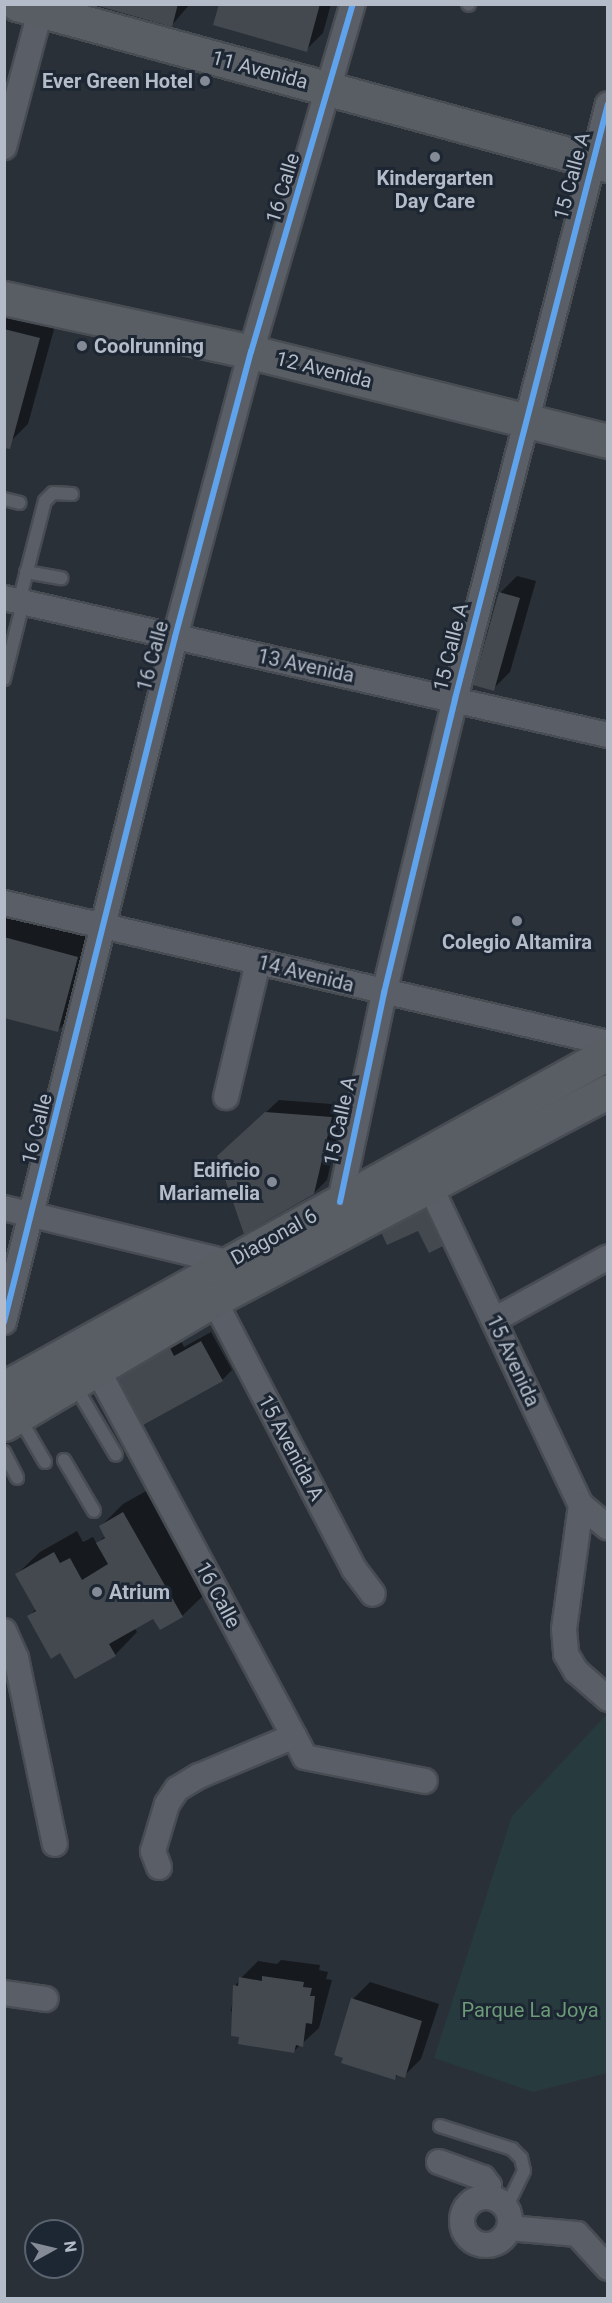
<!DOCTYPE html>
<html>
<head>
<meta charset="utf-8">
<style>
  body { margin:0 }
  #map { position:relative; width:612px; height:2303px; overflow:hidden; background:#2a3038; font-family:Roboto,sans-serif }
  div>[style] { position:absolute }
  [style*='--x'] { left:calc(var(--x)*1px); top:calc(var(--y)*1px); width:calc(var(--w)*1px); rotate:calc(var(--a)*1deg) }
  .green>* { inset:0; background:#273a3e }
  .shadow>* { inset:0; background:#0007 }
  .building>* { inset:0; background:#444950 }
  .roads { filter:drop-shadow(2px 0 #484c53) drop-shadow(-2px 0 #484c53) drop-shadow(0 2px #484c53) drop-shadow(0 -2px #484c53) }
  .lane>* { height:12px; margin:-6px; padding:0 6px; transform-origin:6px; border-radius:6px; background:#5a5e66 }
  .street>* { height:24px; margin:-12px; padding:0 12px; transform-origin:12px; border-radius:12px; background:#5a5e66 }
  .street>.ring { margin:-12px; padding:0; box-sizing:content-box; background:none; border:24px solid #5a5e66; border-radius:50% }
  .secondary>* { height:33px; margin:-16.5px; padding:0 16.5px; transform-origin:16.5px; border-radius:16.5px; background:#595d64 }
  .cycleway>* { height:6px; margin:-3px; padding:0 3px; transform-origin:3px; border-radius:3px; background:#60a3ed }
  .dots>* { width:16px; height:16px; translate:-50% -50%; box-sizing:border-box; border:3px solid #1d2633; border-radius:50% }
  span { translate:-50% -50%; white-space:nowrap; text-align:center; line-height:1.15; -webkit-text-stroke:6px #1d2633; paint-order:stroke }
  .street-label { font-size:20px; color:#b4bcc9 }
  .poi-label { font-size:20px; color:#b4bcc9; font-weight:700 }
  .right { translate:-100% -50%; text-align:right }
  .left { translate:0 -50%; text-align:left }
  .park-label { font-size:20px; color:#6b9a76 }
  .frame { position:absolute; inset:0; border:6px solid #b4bcc9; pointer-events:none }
  .north { position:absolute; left:24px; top:2219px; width:60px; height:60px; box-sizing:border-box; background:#1d2633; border:2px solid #59626f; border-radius:50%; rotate:82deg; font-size:16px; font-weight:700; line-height:24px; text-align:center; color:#b4bcc9 }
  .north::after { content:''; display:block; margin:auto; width:21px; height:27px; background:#848b96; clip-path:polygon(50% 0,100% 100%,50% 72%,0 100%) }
</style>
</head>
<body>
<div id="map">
  <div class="green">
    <i style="clip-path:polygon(607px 1714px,607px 2073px,533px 2092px,434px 2058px,512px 1816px)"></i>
  </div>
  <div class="shadow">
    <i style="clip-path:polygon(96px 4px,190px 4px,172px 25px)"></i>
    <i style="clip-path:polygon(220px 4px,331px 4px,323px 33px,306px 50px)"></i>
    <i style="clip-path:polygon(4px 314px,56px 322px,28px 424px,11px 441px,4px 440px)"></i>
    <i style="clip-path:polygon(517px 576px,536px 581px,510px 672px,493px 689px,500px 593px)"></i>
    <i style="clip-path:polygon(4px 909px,99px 934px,80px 1008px,57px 1031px,4px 1017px)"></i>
    <i style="clip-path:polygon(279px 1100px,344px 1105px,327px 1180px,314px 1193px,232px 1144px)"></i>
    <i style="clip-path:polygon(432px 1204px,448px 1238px,442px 1245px,418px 1229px,383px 1233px)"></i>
    <i style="clip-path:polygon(211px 1332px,232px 1370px,222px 1380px,144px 1423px,120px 1379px,180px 1339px,184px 1347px)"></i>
    <i style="clip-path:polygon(146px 1491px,205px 1594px,182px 1616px,154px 1616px,134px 1627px,137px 1632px,115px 1655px,61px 1651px,29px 1616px,37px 1608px,17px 1574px,40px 1552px,77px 1531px,83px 1542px,93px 1537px,97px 1544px,106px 1535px,101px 1526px,123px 1504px)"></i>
    <i style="clip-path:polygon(281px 1960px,320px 1965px,319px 1970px,328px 1972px,326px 1979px,332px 1980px,319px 2028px,294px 2051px,231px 2011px,235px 1986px,241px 1978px,258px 1961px,277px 1964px)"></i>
    <i style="clip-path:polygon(370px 1982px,439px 2004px,421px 2059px,404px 2076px,399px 2074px,394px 2078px,353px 1999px)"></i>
  </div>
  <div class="building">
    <i style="clip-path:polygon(92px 4px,178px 4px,172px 27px)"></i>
    <i style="clip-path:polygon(219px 4px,320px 4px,307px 52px,213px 25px)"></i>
    <i style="clip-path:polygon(4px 329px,40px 338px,10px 449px,4px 448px)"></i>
    <i style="clip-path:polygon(499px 592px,520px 598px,494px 691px,473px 685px)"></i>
    <i style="clip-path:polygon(4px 937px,78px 957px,58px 1032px,4px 1018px)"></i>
    <i style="clip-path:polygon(265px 1112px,332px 1117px,314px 1194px,244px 1234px,217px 1156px)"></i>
    <i style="clip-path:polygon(425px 1209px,443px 1246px,429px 1253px,418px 1231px,387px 1245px,381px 1232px)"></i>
    <i style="clip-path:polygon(201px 1341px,223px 1381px,143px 1425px,118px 1378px,170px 1348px,174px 1356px)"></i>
    <i style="clip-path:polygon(123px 1512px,183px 1617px,160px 1630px,153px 1619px,109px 1644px,116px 1656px,75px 1679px,60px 1653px,51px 1659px,27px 1616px,36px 1611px,15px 1574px,54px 1552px,60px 1563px,70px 1558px,82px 1580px,108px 1564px,96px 1543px,105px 1538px,99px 1526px)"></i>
    <i style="clip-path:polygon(262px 1976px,304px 1982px,303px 1987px,312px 1988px,310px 1996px,315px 1996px,312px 2024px,306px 2023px,303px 2047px,296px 2045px,294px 2053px,238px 2044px,239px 2037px,231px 2036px,233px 1985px,238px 1986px,239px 1977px,262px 1981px)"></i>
    <i style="clip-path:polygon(351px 1998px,422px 2021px,405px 2078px,396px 2075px,395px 2080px,341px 2063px,343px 2058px,334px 2055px)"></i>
  </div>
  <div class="roads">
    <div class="lane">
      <i style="--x:468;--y:4;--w:1;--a:45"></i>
      <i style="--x:4;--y:499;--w:16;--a:14"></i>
      <i style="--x:26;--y:572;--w:36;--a:10"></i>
      <i style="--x:19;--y:602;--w:104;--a:-75.6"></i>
      <i style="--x:45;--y:501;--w:11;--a:-45"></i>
      <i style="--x:53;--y:493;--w:19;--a:3"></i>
      <i style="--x:4;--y:679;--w:78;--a:-76"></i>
      <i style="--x:74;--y:1384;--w:82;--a:59.4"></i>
      <i style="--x:19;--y:1417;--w:52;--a:60"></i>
      <i style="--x:4;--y:1452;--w:29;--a:63"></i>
      <i style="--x:64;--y:1460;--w:59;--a:59.5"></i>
      <i style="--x:440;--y:2126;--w:76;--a:17.7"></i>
      <i style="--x:512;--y:2149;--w:13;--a:45"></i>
      <i style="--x:521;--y:2158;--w:13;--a:77"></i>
      <i style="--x:524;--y:2171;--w:41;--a:115.9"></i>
    </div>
    <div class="street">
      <i style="--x:4;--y:147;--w:148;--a:-75.1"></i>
      <i style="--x:4;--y:598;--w:619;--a:12.78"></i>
      <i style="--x:4;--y:903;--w:620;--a:13.05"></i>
      <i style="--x:226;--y:1097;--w:138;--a:-76.6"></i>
      <i style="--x:430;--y:1186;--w:353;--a:64.7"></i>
      <i style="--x:581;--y:1505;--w:35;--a:40"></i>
      <i style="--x:340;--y:1202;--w:214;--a:-78.1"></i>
      <i style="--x:384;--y:993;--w:302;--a:-76.4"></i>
      <i style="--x:455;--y:699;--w:614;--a:-75.58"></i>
      <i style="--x:4;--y:1208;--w:230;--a:13.6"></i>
      <i style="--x:214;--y:1300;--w:303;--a:62.5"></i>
      <i style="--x:354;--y:1569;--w:31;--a:53"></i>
      <i style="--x:494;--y:1320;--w:130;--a:-28.9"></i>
      <i style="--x:4;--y:1322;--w:706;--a:-75.98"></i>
      <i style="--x:175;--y:637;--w:295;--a:-75.1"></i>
      <i style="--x:251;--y:352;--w:363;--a:-73.7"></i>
      <i style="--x:97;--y:1369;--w:440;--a:61.8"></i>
      <i style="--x:305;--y:1757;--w:122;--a:11.3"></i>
      <i style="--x:581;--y:1505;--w:125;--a:97.8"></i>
      <i style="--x:564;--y:1629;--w:25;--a:85"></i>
      <i style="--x:566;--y:1654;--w:20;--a:60"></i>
      <i style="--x:576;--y:1671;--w:43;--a:41.2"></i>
      <i style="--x:4;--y:1631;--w:30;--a:66"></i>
      <i style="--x:16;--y:1658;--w:190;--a:78.2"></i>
      <i style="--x:159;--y:1867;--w:17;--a:-111"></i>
      <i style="--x:153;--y:1851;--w:49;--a:-73.4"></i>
      <i style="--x:167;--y:1804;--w:18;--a:-56"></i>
      <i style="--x:177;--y:1789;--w:26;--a:-31"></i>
      <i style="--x:199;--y:1776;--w:103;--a:-22.8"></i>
      <i style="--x:4;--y:1993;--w:42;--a:8.1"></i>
      <i style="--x:439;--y:2162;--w:47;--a:20"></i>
      <i style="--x:483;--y:2178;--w:10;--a:53"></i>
      <i style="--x:489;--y:2186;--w:11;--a:95"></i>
      <i class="ring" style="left:462px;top:2197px;width:24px;height:24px"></i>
      <i style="--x:509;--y:2228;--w:68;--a:5"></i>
      <i style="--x:577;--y:2234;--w:46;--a:47.6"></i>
    </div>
    <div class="secondary">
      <i style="--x:17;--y:4;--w:613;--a:15.24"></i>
      <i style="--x:4;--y:298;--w:253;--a:12.3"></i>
      <i style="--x:251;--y:352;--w:368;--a:14"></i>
      <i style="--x:4;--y:1388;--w:691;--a:-29.01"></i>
      <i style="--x:4;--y:1424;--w:244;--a:-30.6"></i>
      <i style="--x:214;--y:1300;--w:446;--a:-27.9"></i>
    </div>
  </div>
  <div class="cycleway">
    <i style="--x:340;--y:1202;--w:214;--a:-78.1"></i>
    <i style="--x:384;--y:993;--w:302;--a:-76.4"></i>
    <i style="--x:455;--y:699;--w:614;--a:-75.58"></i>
    <i style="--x:4;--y:1322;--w:706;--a:-75.98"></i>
    <i style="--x:175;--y:637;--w:295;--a:-75.1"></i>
    <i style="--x:251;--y:352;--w:363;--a:-73.7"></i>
  </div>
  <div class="dots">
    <i style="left:205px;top:81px;background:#848b96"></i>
    <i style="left:435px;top:157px;background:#848b96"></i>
    <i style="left:82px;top:346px;background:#848b96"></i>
    <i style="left:517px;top:921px;background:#848b96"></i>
    <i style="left:272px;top:1182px;background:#848b96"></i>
    <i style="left:97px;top:1592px;background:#848b96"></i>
  </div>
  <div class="street-label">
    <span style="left:260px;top:70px;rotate:15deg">11 Avenida</span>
    <span style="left:572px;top:176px;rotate:-75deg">15 Calle A</span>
    <span style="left:283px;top:188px;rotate:-73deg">16 Calle</span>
    <span style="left:324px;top:370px;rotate:14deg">12 Avenida</span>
    <span style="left:451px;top:647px;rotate:-76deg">15 Calle A</span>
    <span style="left:153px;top:656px;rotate:-75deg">16 Calle</span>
    <span style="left:306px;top:666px;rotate:12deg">13 Avenida</span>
    <span style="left:306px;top:974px;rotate:14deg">14 Avenida</span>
    <span style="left:340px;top:1121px;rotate:-78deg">15 Calle A</span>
    <span style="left:37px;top:1129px;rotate:-76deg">16 Calle</span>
    <span style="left:274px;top:1237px;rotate:-29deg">Diagonal 6</span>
    <span style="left:513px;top:1361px;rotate:65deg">15 Avenida</span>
    <span style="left:291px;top:1448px;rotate:62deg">15 Avenida A</span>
    <span style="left:218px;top:1595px;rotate:62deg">16 Calle</span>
  </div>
  <div class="poi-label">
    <span class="right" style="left:193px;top:81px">Ever Green Hotel</span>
    <span style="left:435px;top:190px">Kindergarten<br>Day Care</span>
    <span class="left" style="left:94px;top:346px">Coolrunning</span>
    <span style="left:517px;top:942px">Colegio Altamira</span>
    <span class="right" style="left:260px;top:1182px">Edificio<br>Mariamelia</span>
    <span class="left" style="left:109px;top:1592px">Atrium</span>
  </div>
  <div class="park-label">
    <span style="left:530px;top:2010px">Parque La Joya</span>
  </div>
  <div class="frame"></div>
  <div class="north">N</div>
</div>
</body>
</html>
